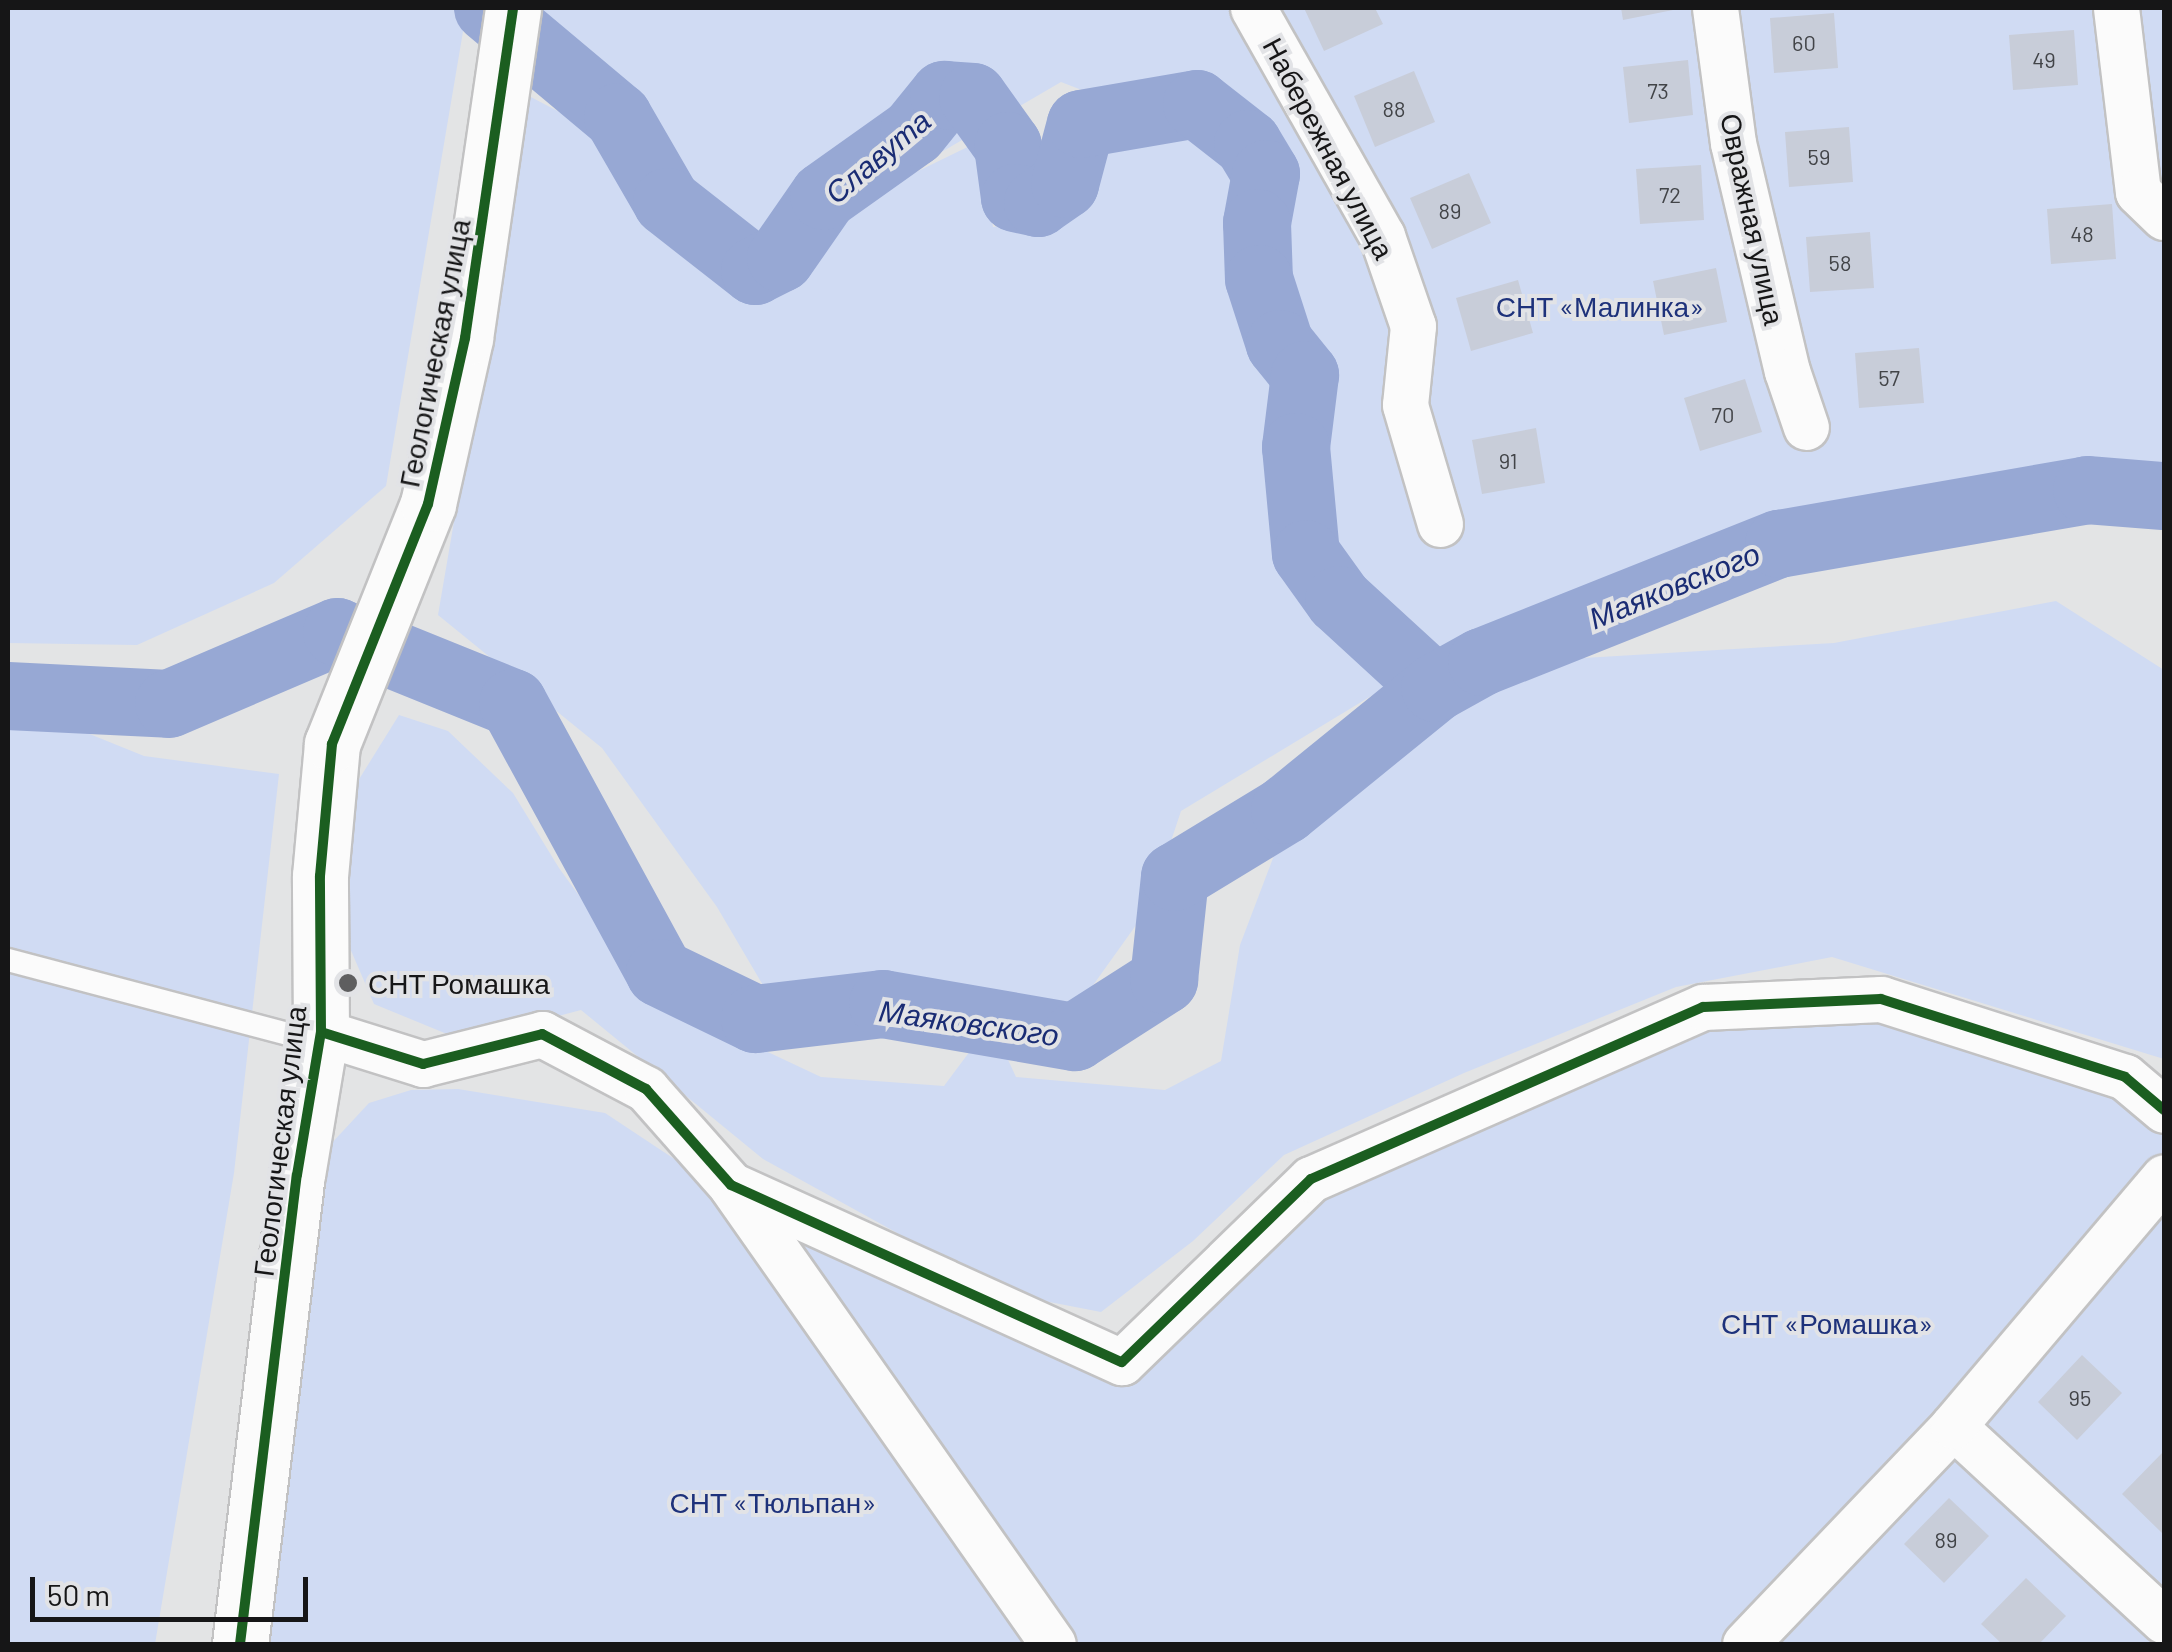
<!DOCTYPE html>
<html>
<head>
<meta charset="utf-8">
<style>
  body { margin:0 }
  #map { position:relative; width:2172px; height:1652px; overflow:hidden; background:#e3e4e5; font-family:Barlow,sans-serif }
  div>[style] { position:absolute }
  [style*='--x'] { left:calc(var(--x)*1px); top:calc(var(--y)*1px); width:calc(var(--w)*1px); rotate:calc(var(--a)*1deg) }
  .green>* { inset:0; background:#d0dbf3 }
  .river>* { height:68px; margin:-34px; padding:0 34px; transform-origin:34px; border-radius:34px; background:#97a8d4 }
  .building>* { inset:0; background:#c8cdd9 }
  .roads { filter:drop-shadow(2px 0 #c2c2c3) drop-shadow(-2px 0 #c2c2c3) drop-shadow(0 2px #c2c2c3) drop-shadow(0 -2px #c2c2c3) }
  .service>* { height:22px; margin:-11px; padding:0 11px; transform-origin:11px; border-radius:11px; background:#fbfbfb }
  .minor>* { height:45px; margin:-22.5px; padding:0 22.5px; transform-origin:22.5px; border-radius:22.5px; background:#fbfbfb }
  .tertiary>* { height:55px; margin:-27.5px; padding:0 27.5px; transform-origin:27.5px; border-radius:27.5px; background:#fbfbfb }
  .cycleway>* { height:10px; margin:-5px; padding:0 5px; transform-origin:5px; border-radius:5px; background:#1b5e20 }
  .dots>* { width:28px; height:28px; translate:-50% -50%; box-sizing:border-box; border:5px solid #e2e3e6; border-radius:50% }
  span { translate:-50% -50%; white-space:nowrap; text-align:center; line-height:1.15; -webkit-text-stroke:8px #e2e3e6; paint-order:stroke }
  .number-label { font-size:22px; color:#424448 }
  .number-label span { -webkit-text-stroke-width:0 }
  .street-label { font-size:28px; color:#161617 }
  .park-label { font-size:28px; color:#1e327b }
  .poi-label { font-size:28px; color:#161617 }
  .left { translate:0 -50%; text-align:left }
  .water-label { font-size:30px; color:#1a2c74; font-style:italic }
  .frame { position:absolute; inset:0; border:10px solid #161617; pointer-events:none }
  .scale { position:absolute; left:30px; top:1577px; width:278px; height:45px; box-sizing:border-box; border:5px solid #161617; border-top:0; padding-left:12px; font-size:30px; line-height:35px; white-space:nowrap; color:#161617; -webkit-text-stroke:8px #e2e3e6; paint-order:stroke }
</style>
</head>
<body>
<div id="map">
  <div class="green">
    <i style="clip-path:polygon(8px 8px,467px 8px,386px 486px,274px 583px,137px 645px,8px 643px)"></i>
    <i style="clip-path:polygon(513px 8px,2164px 8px,2164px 498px,2134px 494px,1845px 532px,1435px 688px,1339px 600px,1305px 375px,1280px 344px,1259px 279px,1257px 223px,1230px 147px,1061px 82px,863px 198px,988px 137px,985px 182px,993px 227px,1044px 221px,1070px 203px,1109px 110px,1227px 149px,1245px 266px,1282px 407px,1291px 534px,1324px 605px,1386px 687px,1181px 811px,1149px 907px,1071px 1016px,940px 985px,764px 987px,717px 907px,602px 748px,438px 615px,527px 95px,590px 128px,711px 258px,775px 285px,842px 211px,803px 232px,781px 258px,755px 271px,667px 202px)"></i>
    <i style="clip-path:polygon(2056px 601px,2164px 670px,2164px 1059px,1832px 957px,1676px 987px,1464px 1073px,1284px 1155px,1193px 1241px,1101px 1312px,1008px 1294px,763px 1159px,581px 1010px,464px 1041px,374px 1004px,334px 911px,343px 805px,399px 715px,448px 731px,513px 793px,559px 868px,620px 952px,742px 1040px,821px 1077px,944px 1086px,976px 1043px,1003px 1049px,1016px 1077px,1165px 1090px,1221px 1061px,1240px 945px,1281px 837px,1436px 717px,1567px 659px,1834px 643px)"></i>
    <i style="clip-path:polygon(8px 701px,144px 756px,279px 774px,234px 1173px,155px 1644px,8px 1644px)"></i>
    <i style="clip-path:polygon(1881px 999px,2125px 1077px,2164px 1075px,2164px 1644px,261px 1644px,329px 1146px,369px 1103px,411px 1090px,458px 1089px,605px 1113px,697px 1174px,1122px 1362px,1311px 1179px,1703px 1007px)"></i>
  </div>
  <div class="river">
    <i style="--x:488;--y:8;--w:170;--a:40"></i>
    <i style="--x:618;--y:117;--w:98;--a:60"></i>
    <i style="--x:667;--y:202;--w:112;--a:38.1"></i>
    <i style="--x:755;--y:271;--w:29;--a:-27"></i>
    <i style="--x:781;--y:258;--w:75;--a:-55.3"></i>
    <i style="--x:824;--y:196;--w:110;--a:-35.4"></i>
    <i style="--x:914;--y:132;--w:48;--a:-51"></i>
    <i style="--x:944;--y:95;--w:29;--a:4"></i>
    <i style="--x:973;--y:97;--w:60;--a:54.5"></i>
    <i style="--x:1008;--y:146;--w:52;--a:82.3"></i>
    <i style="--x:1015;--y:198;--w:24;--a:12"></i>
    <i style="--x:1038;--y:203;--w:33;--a:-35"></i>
    <i style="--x:1065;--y:184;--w:62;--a:-75.1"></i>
    <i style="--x:1081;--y:124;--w:118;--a:-9.8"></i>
    <i style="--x:1197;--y:104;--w:65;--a:38.1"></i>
    <i style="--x:1248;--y:144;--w:35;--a:59"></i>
    <i style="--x:1266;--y:174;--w:50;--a:100.4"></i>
    <i style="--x:1257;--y:223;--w:56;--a:88"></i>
    <i style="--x:1259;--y:279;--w:68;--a:72.1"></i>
    <i style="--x:1280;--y:344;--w:40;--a:51"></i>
    <i style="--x:1305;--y:375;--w:73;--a:97.1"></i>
    <i style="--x:1296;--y:447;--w:107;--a:84.7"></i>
    <i style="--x:1306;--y:554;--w:57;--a:54.3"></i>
    <i style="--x:1339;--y:600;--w:130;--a:42.5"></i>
    <i style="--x:8;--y:696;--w:161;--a:2.8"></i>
    <i style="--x:169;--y:704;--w:183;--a:-23.2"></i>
    <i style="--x:337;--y:632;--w:190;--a:22"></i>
    <i style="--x:513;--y:703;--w:307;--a:61.4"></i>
    <i style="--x:660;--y:973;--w:106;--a:25.8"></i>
    <i style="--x:755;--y:1019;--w:129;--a:-6.7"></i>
    <i style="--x:883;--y:1004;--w:195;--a:9.8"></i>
    <i style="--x:1075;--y:1037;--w:106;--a:-32.6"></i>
    <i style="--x:1164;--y:980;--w:104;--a:-83.9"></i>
    <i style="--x:1175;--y:877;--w:129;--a:-31.3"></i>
    <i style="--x:1285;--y:810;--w:193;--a:-39.1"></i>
    <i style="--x:1435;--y:688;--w:54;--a:-29"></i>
    <i style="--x:1482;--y:662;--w:320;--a:-21.7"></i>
    <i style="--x:1779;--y:544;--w:313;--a:-9.9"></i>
    <i style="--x:2087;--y:490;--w:77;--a:4.5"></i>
  </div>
  <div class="building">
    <i style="clip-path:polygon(1304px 8px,1375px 8px,1383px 24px,1324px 51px)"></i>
    <i style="clip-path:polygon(1621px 8px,1678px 8px,1678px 9px,1623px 20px)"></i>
    <i style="clip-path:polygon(1834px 13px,1838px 68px,1774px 73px,1770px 18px)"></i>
    <i style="clip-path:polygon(2074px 30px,2078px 85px,2013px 90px,2009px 35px)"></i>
    <i style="clip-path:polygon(1688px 60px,1693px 115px,1629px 123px,1623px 67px)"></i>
    <i style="clip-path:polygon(1414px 71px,1435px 122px,1375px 147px,1354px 96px)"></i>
    <i style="clip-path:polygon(1849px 127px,1853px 182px,1789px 187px,1785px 132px)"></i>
    <i style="clip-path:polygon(1701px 165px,1704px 220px,1640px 224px,1636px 169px)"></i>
    <i style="clip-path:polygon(1469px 173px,1491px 223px,1432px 249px,1410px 198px)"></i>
    <i style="clip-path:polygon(2112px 204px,2116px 259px,2051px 264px,2047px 209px)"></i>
    <i style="clip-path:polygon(1870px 232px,1874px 288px,1810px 292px,1806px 237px)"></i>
    <i style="clip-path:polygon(1716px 268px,1727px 322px,1664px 335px,1653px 281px)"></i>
    <i style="clip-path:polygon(1518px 280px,1533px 333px,1471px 351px,1456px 298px)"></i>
    <i style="clip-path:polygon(1919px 348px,1924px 403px,1859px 408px,1855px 353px)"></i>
    <i style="clip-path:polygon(1745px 379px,1762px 432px,1700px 451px,1684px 398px)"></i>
    <i style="clip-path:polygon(1536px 428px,1545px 483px,1482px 494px,1472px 440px)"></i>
    <i style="clip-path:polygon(2082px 1355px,2122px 1393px,2077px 1440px,2038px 1402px)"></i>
    <i style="clip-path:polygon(2164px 1451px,2164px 1530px,2162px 1533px,2122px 1494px)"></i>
    <i style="clip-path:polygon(1949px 1498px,1989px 1536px,1944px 1583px,1904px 1544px)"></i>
    <i style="clip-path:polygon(2026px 1578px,2066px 1616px,2039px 1644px,2002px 1644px,1981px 1624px)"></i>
  </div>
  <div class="roads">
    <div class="service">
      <i style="--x:8;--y:960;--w:321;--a:14.8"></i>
    </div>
    <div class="minor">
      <i style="--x:1253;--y:8;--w:262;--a:60.5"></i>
      <i style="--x:1382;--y:236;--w:95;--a:71"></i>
      <i style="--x:1413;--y:326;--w:79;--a:95.8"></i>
      <i style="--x:1405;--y:405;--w:124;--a:73.6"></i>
      <i style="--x:1715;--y:8;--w:136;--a:82.4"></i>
      <i style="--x:1733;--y:143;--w:234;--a:76.7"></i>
      <i style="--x:1787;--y:371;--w:59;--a:71.3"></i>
      <i style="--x:2116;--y:8;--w:185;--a:83.2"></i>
      <i style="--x:2138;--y:192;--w:36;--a:44"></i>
      <i style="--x:321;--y:1032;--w:107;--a:17.4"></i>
      <i style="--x:423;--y:1064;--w:123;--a:-14.1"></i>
      <i style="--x:542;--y:1034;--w:118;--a:27.9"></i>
      <i style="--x:646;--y:1089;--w:128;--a:48.5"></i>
      <i style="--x:731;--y:1185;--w:429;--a:24.4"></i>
      <i style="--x:1122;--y:1362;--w:263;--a:-44.1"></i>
      <i style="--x:1311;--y:1179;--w:428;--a:-23.7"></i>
      <i style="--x:1703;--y:1007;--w:178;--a:-2.6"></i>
      <i style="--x:1881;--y:999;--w:256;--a:17.7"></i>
      <i style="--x:2125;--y:1077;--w:51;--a:40.2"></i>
      <i style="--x:732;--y:1187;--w:558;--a:54.92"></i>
      <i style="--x:1953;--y:1426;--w:287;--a:42.7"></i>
      <i style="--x:1745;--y:1644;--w:301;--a:-46.3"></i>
      <i style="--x:1953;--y:1426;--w:326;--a:-49.7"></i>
    </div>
    <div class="tertiary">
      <i style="--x:240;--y:1644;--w:472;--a:-83.1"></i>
      <i style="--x:297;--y:1175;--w:145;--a:-80.5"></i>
      <i style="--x:321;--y:1032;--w:156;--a:-90.4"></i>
      <i style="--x:320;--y:876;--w:133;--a:-84.8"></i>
      <i style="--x:332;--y:744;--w:258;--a:-68.2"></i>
      <i style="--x:428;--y:504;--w:170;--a:-77.4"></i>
      <i style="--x:465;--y:338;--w:333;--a:-81.7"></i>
    </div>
  </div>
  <div class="cycleway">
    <i style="--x:321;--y:1032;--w:107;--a:17.4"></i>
    <i style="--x:423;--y:1064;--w:123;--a:-14.1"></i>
    <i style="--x:542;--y:1034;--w:118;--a:27.9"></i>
    <i style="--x:646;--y:1089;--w:128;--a:48.5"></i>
    <i style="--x:731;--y:1185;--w:429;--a:24.4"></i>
    <i style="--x:1122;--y:1362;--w:263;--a:-44.1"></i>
    <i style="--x:1311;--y:1179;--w:428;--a:-23.7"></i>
    <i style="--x:1703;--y:1007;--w:178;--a:-2.6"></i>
    <i style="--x:1881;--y:999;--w:256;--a:17.7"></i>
    <i style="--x:2125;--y:1077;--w:51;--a:40.2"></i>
    <i style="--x:240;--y:1644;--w:472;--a:-83.1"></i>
    <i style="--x:297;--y:1175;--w:145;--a:-80.5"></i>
    <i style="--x:321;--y:1032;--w:156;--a:-90.4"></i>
    <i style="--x:320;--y:876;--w:133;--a:-84.8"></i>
    <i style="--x:332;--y:744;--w:258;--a:-68.2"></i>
    <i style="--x:428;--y:504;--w:170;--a:-77.4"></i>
    <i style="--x:465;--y:338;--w:333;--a:-81.7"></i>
  </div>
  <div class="dots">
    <i style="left:348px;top:983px;background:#5e5e5f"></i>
  </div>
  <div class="number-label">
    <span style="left:1804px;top:43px">60</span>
    <span style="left:2044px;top:60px">49</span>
    <span style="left:1658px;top:91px">73</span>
    <span style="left:1394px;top:109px">88</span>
    <span style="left:1819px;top:157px">59</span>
    <span style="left:1670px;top:195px">72</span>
    <span style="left:1450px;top:211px">89</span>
    <span style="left:2082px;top:234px">48</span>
    <span style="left:1840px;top:263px">58</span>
    <span style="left:1889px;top:378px">57</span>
    <span style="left:1723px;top:415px">70</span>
    <span style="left:1508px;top:461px">91</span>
    <span style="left:2080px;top:1398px">95</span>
    <span style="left:1946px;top:1540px">89</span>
  </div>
  <div class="street-label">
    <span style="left:1329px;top:148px;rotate:62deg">Набережная улица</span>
    <span style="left:1753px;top:219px;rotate:78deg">Овражная улица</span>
    <span style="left:434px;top:353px;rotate:-79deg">Геологическая улица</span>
    <span style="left:279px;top:1141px;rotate:-83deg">Геологическая улица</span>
  </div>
  <div class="park-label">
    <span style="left:1600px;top:306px">СНТ «Малинка»</span>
    <span style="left:1827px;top:1323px">СНТ «Ромашка»</span>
    <span style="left:773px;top:1502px">СНТ «Тюльпан»</span>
  </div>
  <div class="poi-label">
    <span class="left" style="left:368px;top:983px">СНТ Ромашка</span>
  </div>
  <div class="water-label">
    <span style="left:877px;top:156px;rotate:-40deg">Славута</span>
    <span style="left:1674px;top:585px;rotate:-22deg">Маяковского</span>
    <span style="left:969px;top:1022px;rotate:8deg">Маяковского</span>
  </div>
  <div class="frame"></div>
  <div class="scale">50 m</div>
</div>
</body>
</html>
